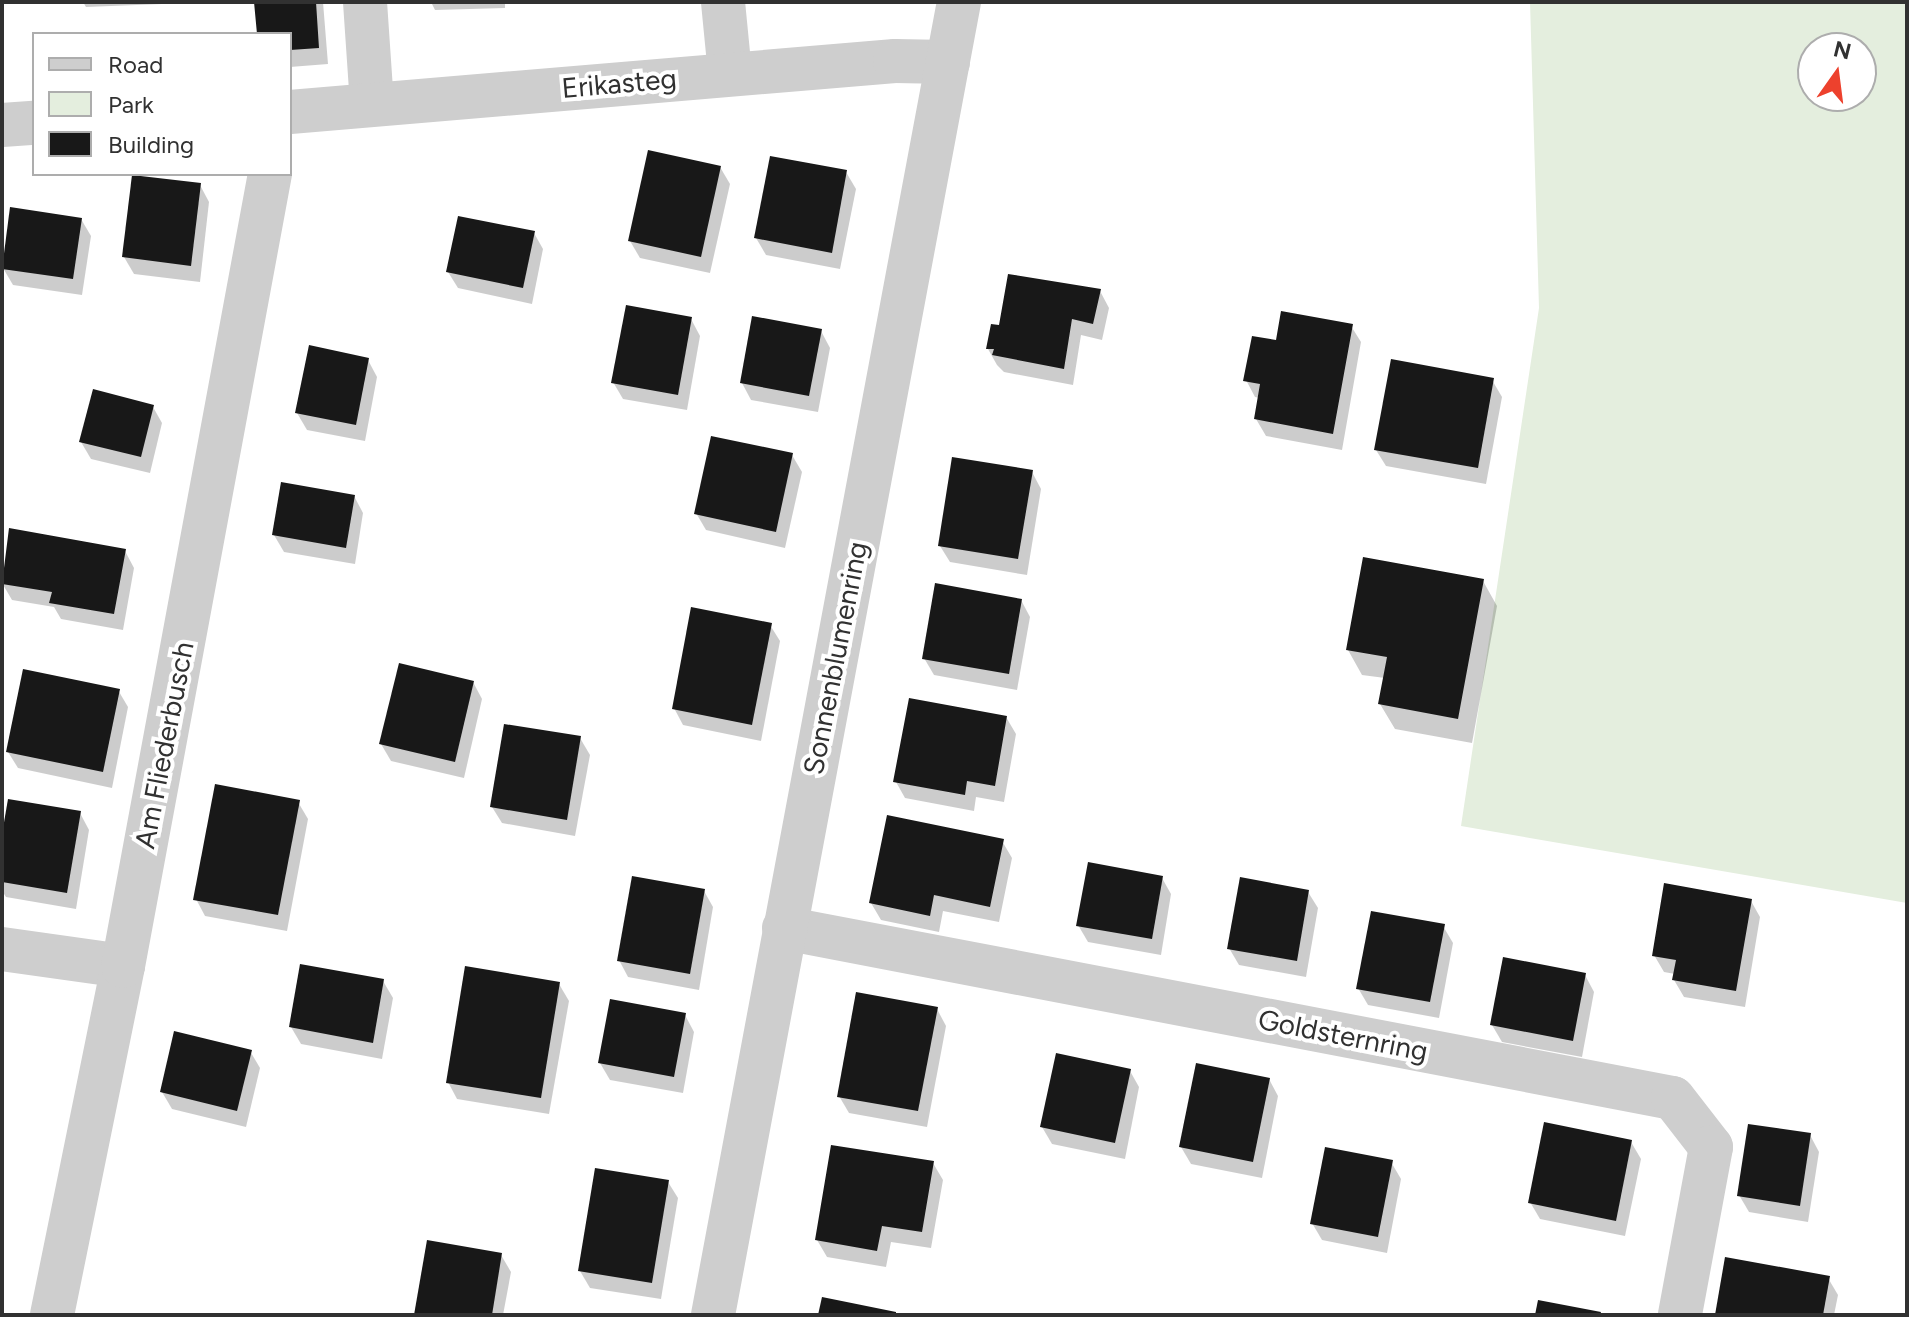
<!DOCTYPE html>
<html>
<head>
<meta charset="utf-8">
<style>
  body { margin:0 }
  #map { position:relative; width:1909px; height:1317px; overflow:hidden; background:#fff; font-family:Figtree,sans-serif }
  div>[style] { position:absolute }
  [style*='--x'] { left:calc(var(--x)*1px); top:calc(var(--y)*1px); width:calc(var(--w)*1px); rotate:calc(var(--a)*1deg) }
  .green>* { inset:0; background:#e4eede }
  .shadow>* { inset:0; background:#0003 }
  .building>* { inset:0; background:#181818 }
  .minor>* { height:44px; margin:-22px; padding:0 22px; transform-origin:22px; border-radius:22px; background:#cecece }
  span { translate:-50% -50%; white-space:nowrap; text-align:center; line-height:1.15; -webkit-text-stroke:8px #fff; paint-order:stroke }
  .street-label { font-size:28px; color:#313131 }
  .frame { position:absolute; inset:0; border:4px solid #313131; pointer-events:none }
  .legend { position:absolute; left:32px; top:32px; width:260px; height:144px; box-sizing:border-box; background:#fff; border:2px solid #adadad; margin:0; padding:10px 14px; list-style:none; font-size:24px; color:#313131 }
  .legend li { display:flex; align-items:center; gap:16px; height:40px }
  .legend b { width:40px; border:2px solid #adadad }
  .north { position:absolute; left:1797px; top:32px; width:80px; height:80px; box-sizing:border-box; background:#fff; border:2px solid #adadad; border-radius:50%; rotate:14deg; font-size:22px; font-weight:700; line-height:32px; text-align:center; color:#313131 }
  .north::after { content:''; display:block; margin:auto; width:28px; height:36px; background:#ed412d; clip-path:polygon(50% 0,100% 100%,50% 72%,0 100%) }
</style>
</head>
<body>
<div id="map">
  <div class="green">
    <i style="clip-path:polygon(evenodd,1530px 2px,1907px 2px,1907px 903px,1461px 826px,1539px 308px,1530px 2px,1813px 48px,1861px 48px,1861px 96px,1813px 96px,1813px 48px)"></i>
  </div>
  <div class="shadow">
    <i style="clip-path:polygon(83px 2px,162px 2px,162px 4px,86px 7px)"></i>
    <i style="clip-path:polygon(256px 2px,323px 2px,328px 64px,290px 67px,290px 34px,259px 34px)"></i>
    <i style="clip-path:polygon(431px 2px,505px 2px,505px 8px,435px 10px)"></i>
    <i style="clip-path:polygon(720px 167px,730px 184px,710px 273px,640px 258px,630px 241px)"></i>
    <i style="clip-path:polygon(846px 172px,856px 189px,840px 269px,766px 255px,756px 238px)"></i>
    <i style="clip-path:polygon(200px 185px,209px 202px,200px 282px,134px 274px,124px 257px)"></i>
    <i style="clip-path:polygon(81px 219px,91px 236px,82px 295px,13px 285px,3px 268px)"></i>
    <i style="clip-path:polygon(534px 233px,543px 249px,532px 304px,458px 288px,448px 272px)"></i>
    <i style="clip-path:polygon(1100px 291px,1109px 308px,1102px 340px,1081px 335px,1073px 385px,1004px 372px,997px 365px,988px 349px,1001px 327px)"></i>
    <i style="clip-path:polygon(691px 319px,700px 336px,687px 410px,623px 399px,613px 382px)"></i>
    <i style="clip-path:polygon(1351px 326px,1361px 342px,1342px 450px,1266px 436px,1256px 419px,1260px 398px,1255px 397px,1246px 380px,1277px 343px)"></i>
    <i style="clip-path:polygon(821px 331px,830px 348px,818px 412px,751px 400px,742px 383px)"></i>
    <i style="clip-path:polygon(368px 360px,377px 377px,365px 441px,307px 430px,297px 413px)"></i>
    <i style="clip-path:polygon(1492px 380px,1502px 397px,1486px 484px,1386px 466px,1376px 450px)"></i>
    <i style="clip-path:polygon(153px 407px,162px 423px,150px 473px,91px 459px,81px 442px)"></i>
    <i style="clip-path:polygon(792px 455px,802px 472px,785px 548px,706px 530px,696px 513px)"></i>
    <i style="clip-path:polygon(1032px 472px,1041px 489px,1027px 575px,950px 562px,940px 546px)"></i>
    <i style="clip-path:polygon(354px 496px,363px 513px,355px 564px,284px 552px,274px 535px)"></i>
    <i style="clip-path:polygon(11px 531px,125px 551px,134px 568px,123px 630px,61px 619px,54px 607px,12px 600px,2px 583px)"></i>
    <i style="clip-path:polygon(1483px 581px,1497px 606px,1472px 743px,1395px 729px,1380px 704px,1385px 678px,1362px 675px,1348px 650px)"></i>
    <i style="clip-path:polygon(1021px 600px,1030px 617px,1017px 690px,934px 675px,924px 658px)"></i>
    <i style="clip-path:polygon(770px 625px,780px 641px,761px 741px,683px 725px,674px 708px)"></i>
    <i style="clip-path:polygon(473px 682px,482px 699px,464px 778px,391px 761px,381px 744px)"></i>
    <i style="clip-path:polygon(118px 690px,128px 707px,112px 788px,18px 768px,8px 752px)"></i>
    <i style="clip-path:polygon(1006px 717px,1016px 734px,1004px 802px,976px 797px,974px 811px,905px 798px,896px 782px)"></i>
    <i style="clip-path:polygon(580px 738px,590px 755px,575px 836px,502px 823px,492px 807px)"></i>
    <i style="clip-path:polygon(298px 802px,308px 819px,287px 931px,205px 916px,196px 899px)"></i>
    <i style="clip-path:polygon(80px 813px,89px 830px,76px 909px,6px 897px,2px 891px,2px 846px)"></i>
    <i style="clip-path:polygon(1002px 841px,1012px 858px,999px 922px,943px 911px,939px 932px,881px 920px,871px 903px)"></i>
    <i style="clip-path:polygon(1162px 878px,1171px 894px,1161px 955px,1088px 942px,1078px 925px)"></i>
    <i style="clip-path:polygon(704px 891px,713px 907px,699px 990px,628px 977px,619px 960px)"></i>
    <i style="clip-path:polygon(1308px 892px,1318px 908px,1306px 977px,1239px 965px,1229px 948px)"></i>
    <i style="clip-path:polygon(1751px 901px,1760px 917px,1745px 1007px,1684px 997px,1674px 980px,1675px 974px,1664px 972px,1654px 955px)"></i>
    <i style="clip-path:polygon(1443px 926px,1453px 943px,1439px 1018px,1368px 1005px,1358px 988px)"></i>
    <i style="clip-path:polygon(1585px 975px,1594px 992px,1582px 1057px,1502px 1042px,1492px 1025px)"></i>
    <i style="clip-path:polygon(383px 981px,393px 998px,382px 1059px,301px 1044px,291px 1027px)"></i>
    <i style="clip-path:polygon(559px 984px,569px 1001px,549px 1114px,457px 1099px,448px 1082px)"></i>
    <i style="clip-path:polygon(937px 1009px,946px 1026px,927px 1127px,849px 1113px,839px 1096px)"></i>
    <i style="clip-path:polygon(685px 1015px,694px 1032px,683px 1093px,610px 1080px,600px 1063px)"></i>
    <i style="clip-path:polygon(250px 1051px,260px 1068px,246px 1127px,172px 1109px,162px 1092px)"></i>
    <i style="clip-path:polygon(1130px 1071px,1139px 1087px,1125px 1159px,1052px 1144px,1042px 1127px)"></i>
    <i style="clip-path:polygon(1269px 1079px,1278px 1096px,1262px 1178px,1191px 1164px,1181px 1147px)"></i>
    <i style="clip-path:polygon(1810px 1135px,1819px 1152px,1808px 1222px,1749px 1212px,1739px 1195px)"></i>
    <i style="clip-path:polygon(1631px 1142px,1641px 1159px,1625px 1236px,1540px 1219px,1530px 1202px)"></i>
    <i style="clip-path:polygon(1391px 1162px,1401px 1179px,1387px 1253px,1322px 1240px,1312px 1223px)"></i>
    <i style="clip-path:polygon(933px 1163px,943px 1180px,931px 1248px,891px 1242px,886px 1267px,827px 1257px,817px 1240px)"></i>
    <i style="clip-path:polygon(668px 1182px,678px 1198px,661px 1299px,590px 1288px,580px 1271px)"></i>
    <i style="clip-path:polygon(501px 1255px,511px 1272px,503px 1315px,416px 1315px)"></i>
    <i style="clip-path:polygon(1828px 1278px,1838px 1295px,1834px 1315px,1717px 1315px)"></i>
  </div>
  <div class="building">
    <i style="clip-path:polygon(254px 2px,316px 2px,319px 48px,290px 50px,290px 34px,257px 34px)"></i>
    <i style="clip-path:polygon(648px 150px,721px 166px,701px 257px,628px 241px)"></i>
    <i style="clip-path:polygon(770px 156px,847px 170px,832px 253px,754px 238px)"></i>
    <i style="clip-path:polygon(132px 175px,201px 183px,191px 266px,122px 257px)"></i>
    <i style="clip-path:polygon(10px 207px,82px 218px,73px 279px,2px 269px)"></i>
    <i style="clip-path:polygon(458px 216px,535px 231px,523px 288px,446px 272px)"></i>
    <i style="clip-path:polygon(1008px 274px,1101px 289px,1093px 324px,1072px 319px,1064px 369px,992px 355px,994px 349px,986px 349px,991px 324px,999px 325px)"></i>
    <i style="clip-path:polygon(626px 305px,692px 317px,678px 395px,611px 383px)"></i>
    <i style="clip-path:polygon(1281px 311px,1353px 324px,1333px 434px,1254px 419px,1260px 384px,1243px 381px,1252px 336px,1276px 340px)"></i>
    <i style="clip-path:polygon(752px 316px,822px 329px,809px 396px,740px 383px)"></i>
    <i style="clip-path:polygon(309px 345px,369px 358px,356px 425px,295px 413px)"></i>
    <i style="clip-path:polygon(1391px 359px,1494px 378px,1478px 468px,1374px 450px)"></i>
    <i style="clip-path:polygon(93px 389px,154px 405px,141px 457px,79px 442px)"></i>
    <i style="clip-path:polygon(711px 436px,793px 453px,776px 532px,694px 514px)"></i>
    <i style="clip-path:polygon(952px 457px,1033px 470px,1018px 559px,938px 546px)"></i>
    <i style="clip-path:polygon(281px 482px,355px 495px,346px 548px,272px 535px)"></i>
    <i style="clip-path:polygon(9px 528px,126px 549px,114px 614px,49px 603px,52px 592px,2px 584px)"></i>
    <i style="clip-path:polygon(1363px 557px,1484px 579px,1458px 719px,1378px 704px,1387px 657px,1346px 650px)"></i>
    <i style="clip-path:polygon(935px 583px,1022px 599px,1009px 674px,922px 659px)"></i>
    <i style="clip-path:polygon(691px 607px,772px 623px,752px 725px,672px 709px)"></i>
    <i style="clip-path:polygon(399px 663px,474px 681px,455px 762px,379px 744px)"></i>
    <i style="clip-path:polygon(23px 669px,120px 689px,103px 772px,6px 752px)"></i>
    <i style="clip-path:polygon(909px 698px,1007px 716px,995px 786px,967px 781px,965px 795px,893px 782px)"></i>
    <i style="clip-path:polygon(504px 724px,581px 736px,567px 820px,490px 807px)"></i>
    <i style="clip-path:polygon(215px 784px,300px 800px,278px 915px,193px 900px)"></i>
    <i style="clip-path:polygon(8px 799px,81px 811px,67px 893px,2px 882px,2px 834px)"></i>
    <i style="clip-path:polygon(887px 815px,1004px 839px,990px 907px,934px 895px,930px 916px,869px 903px)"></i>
    <i style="clip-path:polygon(1088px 862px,1163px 876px,1152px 939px,1076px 926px)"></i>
    <i style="clip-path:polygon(632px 876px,705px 889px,690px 974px,617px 961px)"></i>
    <i style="clip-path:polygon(1240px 877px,1309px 890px,1297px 961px,1227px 949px)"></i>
    <i style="clip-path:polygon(1664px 883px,1752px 899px,1736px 991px,1672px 980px,1676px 960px,1652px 956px)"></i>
    <i style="clip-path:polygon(1371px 911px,1445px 924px,1430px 1002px,1356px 989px)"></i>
    <i style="clip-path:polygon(1503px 957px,1586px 973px,1573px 1041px,1490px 1025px)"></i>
    <i style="clip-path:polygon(300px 964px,384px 979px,373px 1043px,289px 1027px)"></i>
    <i style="clip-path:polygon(465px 966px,560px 982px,541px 1098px,446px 1083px)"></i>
    <i style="clip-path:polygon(856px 992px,938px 1007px,918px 1111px,837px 1097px)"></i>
    <i style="clip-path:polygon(610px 999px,686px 1013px,674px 1077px,598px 1063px)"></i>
    <i style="clip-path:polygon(174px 1031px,252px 1050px,237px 1111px,160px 1092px)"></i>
    <i style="clip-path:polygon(1056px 1053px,1131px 1069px,1115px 1143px,1040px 1127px)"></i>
    <i style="clip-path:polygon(1196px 1063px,1270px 1078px,1253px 1162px,1179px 1147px)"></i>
    <i style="clip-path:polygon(1544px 1122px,1632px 1140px,1616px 1221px,1528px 1203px)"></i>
    <i style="clip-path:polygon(1748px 1124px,1811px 1133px,1800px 1206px,1737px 1196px)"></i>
    <i style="clip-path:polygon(831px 1145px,934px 1161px,922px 1232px,882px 1226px,877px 1251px,815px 1240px)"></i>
    <i style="clip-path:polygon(1325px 1147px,1393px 1160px,1378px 1237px,1310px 1224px)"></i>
    <i style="clip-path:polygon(595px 1168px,669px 1180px,652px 1283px,578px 1271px)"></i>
    <i style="clip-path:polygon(427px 1240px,502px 1253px,492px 1315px,414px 1315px)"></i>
    <i style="clip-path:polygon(1725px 1257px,1830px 1276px,1823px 1315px,1715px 1315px)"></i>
    <i style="clip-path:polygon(822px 1297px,896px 1312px,896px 1315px,818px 1315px)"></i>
    <i style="clip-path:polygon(1538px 1300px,1601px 1312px,1600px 1315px,1535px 1315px)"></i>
  </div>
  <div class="minor">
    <i style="--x:365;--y:2;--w:102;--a:86.1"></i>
    <i style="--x:723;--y:2;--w:72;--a:84.4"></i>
    <i style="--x:290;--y:112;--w:607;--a:-4.82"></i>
    <i style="--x:895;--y:61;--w:53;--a:1.1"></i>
    <i style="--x:2;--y:125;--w:32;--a:-4"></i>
    <i style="--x:784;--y:928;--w:905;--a:10.83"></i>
    <i style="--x:1673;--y:1098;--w:62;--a:52.2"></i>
    <i style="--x:1711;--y:1147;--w:171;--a:100.5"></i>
    <i style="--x:2;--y:949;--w:122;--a:8"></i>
    <i style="--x:52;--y:1315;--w:356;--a:-78.5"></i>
    <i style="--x:123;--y:966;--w:806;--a:-79.49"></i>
    <i style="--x:713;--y:1315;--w:1336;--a:-79.39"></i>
  </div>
  <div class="street-label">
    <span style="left:619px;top:83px;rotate:-5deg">Erikasteg</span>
    <span style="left:835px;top:658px;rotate:-79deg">Sonnenblumenring</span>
    <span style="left:164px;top:745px;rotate:-79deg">Am Fliederbusch</span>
    <span style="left:1343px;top:1035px;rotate:11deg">Goldsternring</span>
  </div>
  <div class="frame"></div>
  <ul class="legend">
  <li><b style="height:10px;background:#cecece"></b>Road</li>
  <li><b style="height:22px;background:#e4eede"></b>Park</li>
  <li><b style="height:22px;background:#181818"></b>Building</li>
  </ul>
  <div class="north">N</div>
</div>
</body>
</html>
